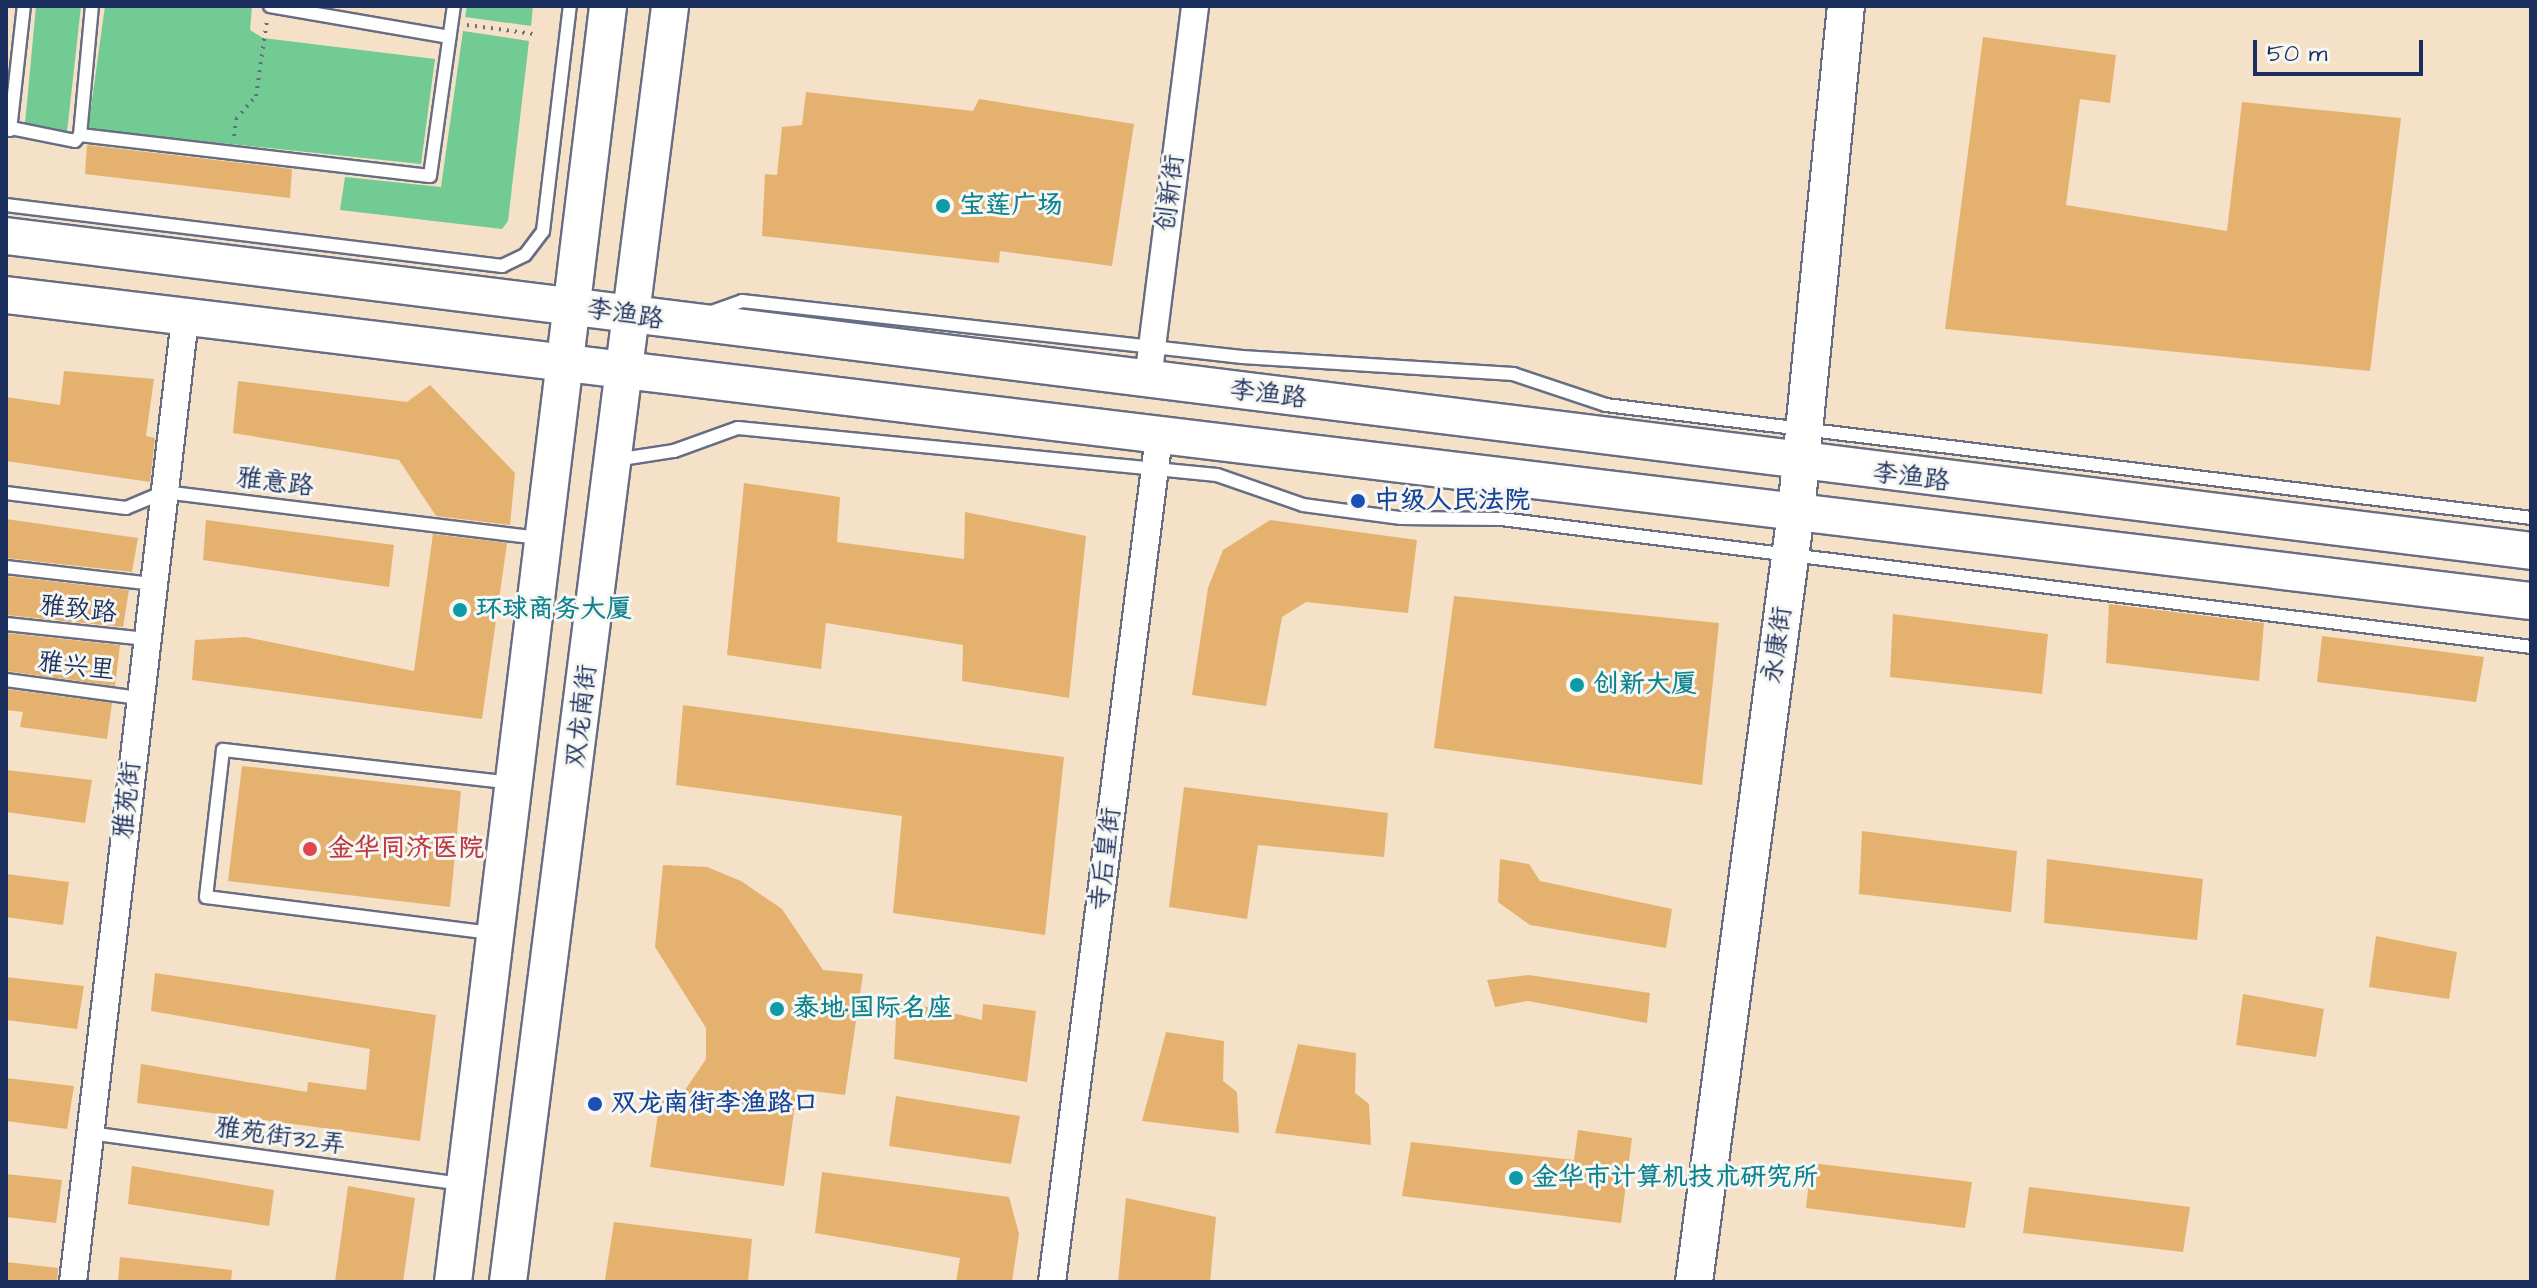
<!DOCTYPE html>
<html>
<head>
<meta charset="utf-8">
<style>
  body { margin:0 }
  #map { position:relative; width:2537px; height:1288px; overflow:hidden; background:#f4e1c8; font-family:"Architects Daughter","LXGW WenKai TC",sans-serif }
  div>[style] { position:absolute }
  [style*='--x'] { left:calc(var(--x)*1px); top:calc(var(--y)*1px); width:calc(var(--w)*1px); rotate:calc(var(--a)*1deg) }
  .green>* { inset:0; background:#71cb92 }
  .building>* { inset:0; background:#e4b26e }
  .path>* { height:4px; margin-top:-2px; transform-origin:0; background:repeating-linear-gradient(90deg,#676d83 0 2px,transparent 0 8px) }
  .roads { filter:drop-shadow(2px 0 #676d83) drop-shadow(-2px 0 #676d83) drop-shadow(0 2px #676d83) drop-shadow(0 -2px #676d83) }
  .lane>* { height:12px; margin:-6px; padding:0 6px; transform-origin:6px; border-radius:6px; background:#fff }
  .street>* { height:26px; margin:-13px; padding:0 13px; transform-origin:13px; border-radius:13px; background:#fff }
  .secondary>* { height:36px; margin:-18px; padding:0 18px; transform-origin:18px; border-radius:18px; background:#fff }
  .dots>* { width:22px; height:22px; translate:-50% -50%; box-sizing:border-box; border:4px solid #f6f6f2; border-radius:50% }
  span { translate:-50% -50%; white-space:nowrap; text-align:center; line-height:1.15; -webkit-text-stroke:6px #f6f6f2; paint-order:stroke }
  .street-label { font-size:26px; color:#1b2f5e }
  .culture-label { font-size:26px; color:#0d838f; font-weight:700 }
  .left { translate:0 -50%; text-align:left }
  .transit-label { font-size:26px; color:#164399; font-weight:700 }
  .health-label { font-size:26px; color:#be3a42; font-weight:700 }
  .frame { position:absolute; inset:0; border:8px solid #1b2f5e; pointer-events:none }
  .scale { position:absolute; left:2253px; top:40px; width:170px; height:36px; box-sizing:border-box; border:4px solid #1b2f5e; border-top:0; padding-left:10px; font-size:24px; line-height:28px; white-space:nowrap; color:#1b2f5e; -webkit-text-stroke:6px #f6f6f2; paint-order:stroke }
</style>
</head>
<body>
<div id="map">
  <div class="green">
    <i style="clip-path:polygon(36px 6px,81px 6px,67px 132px,25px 124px)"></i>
    <i style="clip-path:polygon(105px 6px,252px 6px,250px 30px,263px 38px,435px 59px,421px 164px,88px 129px)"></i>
    <i style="clip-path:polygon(467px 6px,533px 6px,531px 26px,465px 17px)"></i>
    <i style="clip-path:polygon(463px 31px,529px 41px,508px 221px,502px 229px,340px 210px,345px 177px,441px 187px)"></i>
  </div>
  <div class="building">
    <i style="clip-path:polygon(1983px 37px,2116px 55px,2110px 103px,2080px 99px,2066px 205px,2227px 231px,2242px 102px,2401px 118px,2370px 371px,1945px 329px)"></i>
    <i style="clip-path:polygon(806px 92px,973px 111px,979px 99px,1134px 124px,1112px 266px,1000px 251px,999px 263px,762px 236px,765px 174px,777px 175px,782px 127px,802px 125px)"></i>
    <i style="clip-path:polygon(87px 145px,292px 169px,290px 198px,85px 174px)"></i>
    <i style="clip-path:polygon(64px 371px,154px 379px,146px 436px,155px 438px,150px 482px,6px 461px,6px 397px,60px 405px)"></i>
    <i style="clip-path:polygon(238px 381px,407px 402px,430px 385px,515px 473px,510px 525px,436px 516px,399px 460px,233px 433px)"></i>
    <i style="clip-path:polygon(744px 483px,840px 497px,837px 542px,964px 559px,965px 512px,1086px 536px,1069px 698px,962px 681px,963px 645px,826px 623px,821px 669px,727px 655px)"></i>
    <i style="clip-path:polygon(6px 519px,138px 538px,132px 572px,6px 558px)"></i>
    <i style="clip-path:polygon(206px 520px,394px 545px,389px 587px,203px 560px)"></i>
    <i style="clip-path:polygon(1270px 520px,1417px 540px,1408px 613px,1306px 602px,1282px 617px,1266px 706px,1192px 695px,1208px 588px,1223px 550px)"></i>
    <i style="clip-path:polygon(433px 534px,507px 543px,482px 719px,192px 680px,195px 640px,245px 637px,414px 671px)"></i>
    <i style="clip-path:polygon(6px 576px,129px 590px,123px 627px,6px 615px)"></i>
    <i style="clip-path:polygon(1454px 596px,1719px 623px,1702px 785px,1434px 748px)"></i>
    <i style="clip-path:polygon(2109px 604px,2264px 623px,2259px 681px,2106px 663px)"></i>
    <i style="clip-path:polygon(1893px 614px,2048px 634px,2042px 694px,1890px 677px)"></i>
    <i style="clip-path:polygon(6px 633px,120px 645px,115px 686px,6px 671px)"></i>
    <i style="clip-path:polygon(2322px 636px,2484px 657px,2476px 702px,2317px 682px)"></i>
    <i style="clip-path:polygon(6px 689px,112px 703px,107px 739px,20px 727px,23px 712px,6px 710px)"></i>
    <i style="clip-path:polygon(683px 705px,1064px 757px,1045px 935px,893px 913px,902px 816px,676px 785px)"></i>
    <i style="clip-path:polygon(242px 766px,461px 791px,450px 907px,228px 881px)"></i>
    <i style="clip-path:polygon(6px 770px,92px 780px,85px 823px,6px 812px)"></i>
    <i style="clip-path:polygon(1184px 787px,1388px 813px,1384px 857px,1258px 845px,1247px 919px,1169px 907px)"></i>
    <i style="clip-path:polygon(1862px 831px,2017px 851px,2011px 912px,1859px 894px)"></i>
    <i style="clip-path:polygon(1500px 859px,1529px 864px,1540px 881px,1672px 909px,1666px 948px,1530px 925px,1498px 902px)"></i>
    <i style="clip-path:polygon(2047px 859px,2203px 879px,2197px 940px,2044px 923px)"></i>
    <i style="clip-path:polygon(663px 865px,707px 867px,741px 881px,782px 909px,823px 970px,863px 974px,845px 1095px,797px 1089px,784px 1186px,650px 1167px,660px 1101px,683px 1093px,706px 1059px,706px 1028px,655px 947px)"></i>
    <i style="clip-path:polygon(6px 874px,69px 882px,63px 925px,6px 917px)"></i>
    <i style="clip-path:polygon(2376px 936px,2457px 952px,2449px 999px,2369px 987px)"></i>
    <i style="clip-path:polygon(155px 973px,436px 1015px,420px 1141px,137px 1103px,141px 1064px,307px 1092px,308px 1082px,366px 1090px,370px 1049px,151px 1011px)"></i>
    <i style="clip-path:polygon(1529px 975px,1650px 993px,1647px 1023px,1528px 1001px,1495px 1007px,1487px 980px)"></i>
    <i style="clip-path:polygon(6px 977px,84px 986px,77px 1029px,6px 1020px)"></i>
    <i style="clip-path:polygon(2243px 994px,2324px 1009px,2316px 1057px,2236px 1045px)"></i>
    <i style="clip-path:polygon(897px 1000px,982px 1020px,983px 1004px,1036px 1011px,1027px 1082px,894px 1059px)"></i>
    <i style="clip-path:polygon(1166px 1032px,1224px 1041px,1223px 1081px,1237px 1092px,1239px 1133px,1142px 1121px)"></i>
    <i style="clip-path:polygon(1298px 1044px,1356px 1053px,1355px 1093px,1369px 1104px,1371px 1145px,1275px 1133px)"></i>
    <i style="clip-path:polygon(6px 1078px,74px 1086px,67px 1129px,6px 1121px)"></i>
    <i style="clip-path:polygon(896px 1096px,1020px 1116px,1011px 1164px,889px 1146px)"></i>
    <i style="clip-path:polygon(1578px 1130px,1632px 1138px,1621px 1223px,1402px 1196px,1411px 1142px,1574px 1160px)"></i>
    <i style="clip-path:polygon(1811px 1163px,1972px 1182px,1965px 1228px,1806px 1208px)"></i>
    <i style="clip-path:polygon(132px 1166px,274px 1190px,269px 1226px,128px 1204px)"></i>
    <i style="clip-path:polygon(822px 1172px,1009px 1197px,1019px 1234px,1012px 1282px,956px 1282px,960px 1258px,815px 1233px)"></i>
    <i style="clip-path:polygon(6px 1174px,62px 1180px,56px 1223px,6px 1217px)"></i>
    <i style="clip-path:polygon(348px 1186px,415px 1198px,403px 1282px,335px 1282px)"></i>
    <i style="clip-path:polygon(2029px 1187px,2190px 1207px,2183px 1252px,2023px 1233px)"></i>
    <i style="clip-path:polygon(1126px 1198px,1216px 1217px,1210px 1282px,1118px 1282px)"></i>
    <i style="clip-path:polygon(614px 1222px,752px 1239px,748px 1282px,605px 1280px)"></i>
    <i style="clip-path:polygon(120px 1257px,232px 1270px,231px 1282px,118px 1282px)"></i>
    <i style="clip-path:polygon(6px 1262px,58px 1268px,57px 1282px,6px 1282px)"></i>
  </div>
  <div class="path">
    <i style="--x:467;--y:25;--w:68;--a:7.7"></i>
    <i style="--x:234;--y:136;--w:17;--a:-83"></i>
    <i style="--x:236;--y:119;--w:30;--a:-49"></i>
    <i style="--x:256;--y:96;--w:76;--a:-81.7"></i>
  </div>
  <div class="roads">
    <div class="lane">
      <i style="--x:270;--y:6;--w:182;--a:9.8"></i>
      <i style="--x:6;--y:127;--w:70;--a:11.5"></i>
      <i style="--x:75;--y:141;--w:8;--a:-50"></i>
      <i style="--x:80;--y:135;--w:352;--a:6.7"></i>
      <i style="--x:430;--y:176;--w:172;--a:-82"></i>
      <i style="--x:10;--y:130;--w:125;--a:-83.6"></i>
      <i style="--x:80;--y:135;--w:130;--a:-84.7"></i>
      <i style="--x:6;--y:205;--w:500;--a:7"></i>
      <i style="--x:502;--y:266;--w:25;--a:-26"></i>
      <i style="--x:525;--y:255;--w:30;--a:-53"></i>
      <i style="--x:543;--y:231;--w:227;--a:-83.2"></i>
      <i style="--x:709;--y:313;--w:35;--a:-20"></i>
      <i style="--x:742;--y:301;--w:503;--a:6.39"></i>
      <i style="--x:1242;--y:357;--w:272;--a:3.6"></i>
      <i style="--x:1513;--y:374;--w:98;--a:18.4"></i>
      <i style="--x:1606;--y:405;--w:932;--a:6.96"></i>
      <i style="--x:615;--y:460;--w:60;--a:-8.7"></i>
      <i style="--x:674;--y:451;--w:68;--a:-19.8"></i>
      <i style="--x:738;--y:428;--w:481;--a:5.6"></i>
      <i style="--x:1217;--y:475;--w:91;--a:19.2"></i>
      <i style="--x:1303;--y:505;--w:99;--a:7.6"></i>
      <i style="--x:1401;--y:518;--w:100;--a:0.6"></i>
      <i style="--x:1501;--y:519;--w:1038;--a:7.08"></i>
      <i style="--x:6;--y:493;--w:121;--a:7.1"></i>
      <i style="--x:126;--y:508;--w:41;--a:-22.8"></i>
      <i style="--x:164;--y:492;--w:378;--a:7"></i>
      <i style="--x:6;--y:567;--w:149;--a:6.6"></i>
      <i style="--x:6;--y:624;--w:141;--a:6.1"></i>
      <i style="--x:6;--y:680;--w:134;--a:7.7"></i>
      <i style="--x:491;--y:933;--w:287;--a:-172.8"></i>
      <i style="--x:206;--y:897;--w:148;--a:-83.4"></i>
      <i style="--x:223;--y:750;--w:291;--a:6.5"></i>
      <i style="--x:90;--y:1133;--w:374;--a:7.8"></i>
    </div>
    <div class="street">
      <i style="--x:1148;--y:379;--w:376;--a:-82.8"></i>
      <i style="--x:73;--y:1282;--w:970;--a:-83.37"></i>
      <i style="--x:1052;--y:1282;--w:853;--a:-82.79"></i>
    </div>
    <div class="secondary">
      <i style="--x:6;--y:236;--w:2545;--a:7.11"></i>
      <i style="--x:6;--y:295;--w:2543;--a:6.91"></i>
      <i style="--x:453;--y:1282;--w:1285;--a:-83.07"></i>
      <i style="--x:508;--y:1282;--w:1286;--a:-82.76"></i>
      <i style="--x:1694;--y:1282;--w:777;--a:-82.45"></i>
      <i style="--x:1796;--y:512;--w:508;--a:-84.36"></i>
    </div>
  </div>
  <div class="dots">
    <i style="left:943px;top:206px;background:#0f9aa8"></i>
    <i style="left:1358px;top:501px;background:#1a4fb4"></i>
    <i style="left:460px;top:610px;background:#0f9aa8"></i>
    <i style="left:1577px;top:685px;background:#0f9aa8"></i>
    <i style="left:310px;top:849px;background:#e0444e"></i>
    <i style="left:777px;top:1009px;background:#0f9aa8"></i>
    <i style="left:595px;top:1104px;background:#1a4fb4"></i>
    <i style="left:1516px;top:1178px;background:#0f9aa8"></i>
  </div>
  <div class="street-label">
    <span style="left:1171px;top:193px;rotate:-83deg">创新街</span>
    <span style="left:625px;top:315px;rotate:9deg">李渔路</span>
    <span style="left:1268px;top:395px;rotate:7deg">李渔路</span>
    <span style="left:1911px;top:478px;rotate:7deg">李渔路</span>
    <span style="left:275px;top:483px;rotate:7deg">雅意路</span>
    <span style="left:78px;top:610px;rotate:6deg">雅致路</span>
    <span style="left:1778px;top:645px;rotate:-82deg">永康街</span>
    <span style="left:76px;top:667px;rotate:7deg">雅兴里</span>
    <span style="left:582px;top:716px;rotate:-83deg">双龙南街</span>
    <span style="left:128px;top:800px;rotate:-84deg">雅苑街</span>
    <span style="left:1106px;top:859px;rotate:-83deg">寺后皇街</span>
    <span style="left:280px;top:1137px;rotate:8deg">雅苑街32弄</span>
  </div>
  <div class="culture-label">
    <span class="left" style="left:959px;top:206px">宝莲广场</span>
    <span class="left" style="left:476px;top:610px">环球商务大厦</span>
    <span class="left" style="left:1593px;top:685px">创新大厦</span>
    <span class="left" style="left:793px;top:1009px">泰地·国际名座</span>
    <span class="left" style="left:1532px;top:1178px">金华市计算机技术研究所</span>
  </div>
  <div class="transit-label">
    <span class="left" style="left:1374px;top:501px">中级人民法院</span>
    <span class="left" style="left:611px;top:1104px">双龙南街李渔路口</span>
  </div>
  <div class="health-label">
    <span class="left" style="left:328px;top:849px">金华同济医院</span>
  </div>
  <div class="frame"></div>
  <div class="scale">50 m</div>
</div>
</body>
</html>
